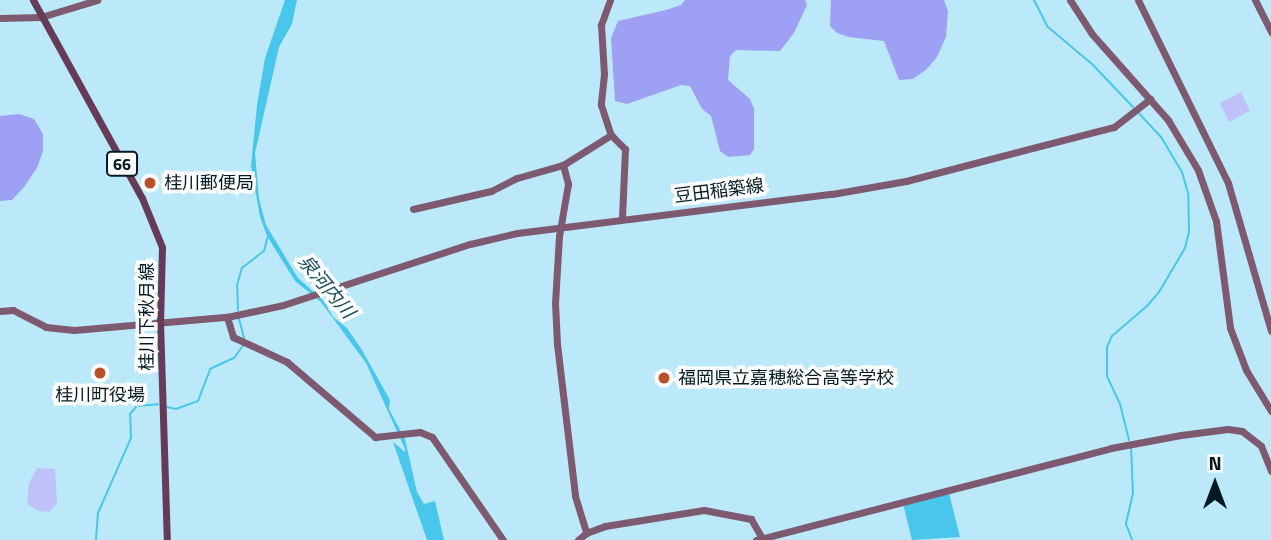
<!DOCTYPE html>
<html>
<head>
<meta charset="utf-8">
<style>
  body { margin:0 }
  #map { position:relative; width:1271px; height:540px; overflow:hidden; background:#bce9f9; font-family:"Titillium Web","Noto Sans JP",sans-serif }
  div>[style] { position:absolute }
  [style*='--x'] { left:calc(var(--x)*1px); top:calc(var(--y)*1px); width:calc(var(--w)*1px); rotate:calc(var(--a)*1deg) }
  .green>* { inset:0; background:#bec2f8 }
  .forest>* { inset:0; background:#9da0f3 }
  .water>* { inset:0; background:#49c6eb }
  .stream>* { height:2px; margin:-1px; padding:0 1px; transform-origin:1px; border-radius:1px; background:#49c6eb }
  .secondary>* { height:7px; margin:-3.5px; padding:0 3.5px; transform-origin:3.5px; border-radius:3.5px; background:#7e5a71 }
  .primary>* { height:7px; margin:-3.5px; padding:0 3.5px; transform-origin:3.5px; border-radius:3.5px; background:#663b57 }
  .dots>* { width:19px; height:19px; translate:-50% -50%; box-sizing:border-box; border:4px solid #fff; border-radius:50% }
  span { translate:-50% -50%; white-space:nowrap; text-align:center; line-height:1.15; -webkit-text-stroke:7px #fff; paint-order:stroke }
  .shield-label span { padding:2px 5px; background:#fff; border:2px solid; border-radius:5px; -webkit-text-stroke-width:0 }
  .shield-label { font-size:16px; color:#021a21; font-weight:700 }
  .poi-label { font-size:18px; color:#021a21 }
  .left { translate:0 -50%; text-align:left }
  .street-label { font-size:18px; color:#021a21 }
  .water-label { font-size:19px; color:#1b4f5e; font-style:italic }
  .north { position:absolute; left:1180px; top:449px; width:70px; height:70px; -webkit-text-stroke:5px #fff; paint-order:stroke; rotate:0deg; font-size:19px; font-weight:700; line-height:28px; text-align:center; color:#021a21 }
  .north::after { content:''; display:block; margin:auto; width:24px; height:32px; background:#021a21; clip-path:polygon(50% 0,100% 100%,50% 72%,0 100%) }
</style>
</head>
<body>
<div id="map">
  <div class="green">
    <i style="clip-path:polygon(1241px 92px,1250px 111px,1229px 122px,1220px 103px)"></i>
    <i style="clip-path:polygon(37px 468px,55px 469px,57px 503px,49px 512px,38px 511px,27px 504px,29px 483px)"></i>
  </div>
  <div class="forest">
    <i style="clip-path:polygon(685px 0,805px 0,807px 5px,794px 33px,780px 51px,736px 50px,730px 56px,728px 80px,750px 99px,754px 109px,754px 149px,750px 155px,728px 157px,720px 151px,711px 116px,702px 109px,690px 86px,681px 85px,627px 104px,615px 101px,611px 38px,618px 21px,666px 10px,681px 5px)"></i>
    <i style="clip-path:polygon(831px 0,944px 0,948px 11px,946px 37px,937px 57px,927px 69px,913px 79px,899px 80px,884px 41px,849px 37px,837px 33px,830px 26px)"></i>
    <i style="clip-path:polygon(19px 114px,34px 119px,43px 134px,43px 151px,37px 168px,24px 187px,12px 200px,0 201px,0 116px)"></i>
  </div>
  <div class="water">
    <i style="clip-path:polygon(285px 0,297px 0,295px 9px,292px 24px,279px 47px,255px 153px,259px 199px,266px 225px,298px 278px,324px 301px,333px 317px,347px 328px,362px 350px,390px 400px,389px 409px,405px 439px,417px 492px,424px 504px,435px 501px,444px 540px,427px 540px,393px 442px,405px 452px,405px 449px,366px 363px,321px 302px,295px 281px,267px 236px,260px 217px,251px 166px,257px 105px,265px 58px)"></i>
    <i style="clip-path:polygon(949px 493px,960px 537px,912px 540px,903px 504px)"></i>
  </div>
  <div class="stream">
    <i style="--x:1034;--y:0;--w:30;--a:63"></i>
    <i style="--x:1048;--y:27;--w:59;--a:40.2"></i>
    <i style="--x:1093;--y:65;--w:58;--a:46.4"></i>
    <i style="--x:238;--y:310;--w:25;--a:-92"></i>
    <i style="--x:237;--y:285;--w:18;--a:-74"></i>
    <i style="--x:242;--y:268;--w:28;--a:-38"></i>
    <i style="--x:264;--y:251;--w:16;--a:-75"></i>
    <i style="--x:239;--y:319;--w:20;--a:75"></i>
    <i style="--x:167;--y:407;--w:9;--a:13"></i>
    <i style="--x:176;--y:409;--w:23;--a:-20"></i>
    <i style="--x:198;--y:401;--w:34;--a:-69"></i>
    <i style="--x:210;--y:369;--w:26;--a:-25"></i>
    <i style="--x:234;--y:358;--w:17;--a:-54"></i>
    <i style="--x:1129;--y:440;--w:37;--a:-104"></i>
    <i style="--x:1120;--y:404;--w:31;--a:-115"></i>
    <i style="--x:1107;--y:376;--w:29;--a:-90"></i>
    <i style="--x:1107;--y:347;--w:12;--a:-66"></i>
    <i style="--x:1112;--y:336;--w:46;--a:-40.6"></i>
    <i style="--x:1147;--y:306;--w:18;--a:-49"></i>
    <i style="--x:1159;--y:292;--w:51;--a:-59.4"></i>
    <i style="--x:1185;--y:248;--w:16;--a:-76"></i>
    <i style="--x:1189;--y:232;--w:39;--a:-91"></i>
    <i style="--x:1188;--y:193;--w:22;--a:-106"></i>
    <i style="--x:1182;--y:172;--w:41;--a:-121"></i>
    <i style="--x:1161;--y:137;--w:35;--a:-133"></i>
    <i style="--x:1131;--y:446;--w:47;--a:87.6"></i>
    <i style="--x:1133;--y:493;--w:32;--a:103"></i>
    <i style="--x:1126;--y:524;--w:17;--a:69"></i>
    <i style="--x:96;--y:540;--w:27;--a:-86"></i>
    <i style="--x:98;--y:513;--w:82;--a:-66.3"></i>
    <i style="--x:131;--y:438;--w:24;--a:-92"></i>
    <i style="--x:130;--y:414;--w:11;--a:-49"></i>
    <i style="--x:137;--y:406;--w:21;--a:-5"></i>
  </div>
  <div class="secondary">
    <i style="--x:610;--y:0;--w:27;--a:110"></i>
    <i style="--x:601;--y:25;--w:49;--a:86.5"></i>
    <i style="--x:604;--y:74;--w:31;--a:96"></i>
    <i style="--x:601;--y:105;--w:32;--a:72"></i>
    <i style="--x:611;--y:135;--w:20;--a:45"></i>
    <i style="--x:625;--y:149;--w:70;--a:92.5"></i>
    <i style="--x:1070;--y:0;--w:40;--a:57.1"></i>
    <i style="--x:1092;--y:34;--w:115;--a:48.5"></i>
    <i style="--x:1168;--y:120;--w:58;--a:59"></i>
    <i style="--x:1198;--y:170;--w:54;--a:70.6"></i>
    <i style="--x:1216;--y:221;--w:108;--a:82.5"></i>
    <i style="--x:1230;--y:328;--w:45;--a:69.1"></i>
    <i style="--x:1246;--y:370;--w:48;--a:58.6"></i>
    <i style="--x:1138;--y:0;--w:204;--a:63.8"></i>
    <i style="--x:1228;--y:183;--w:154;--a:73.8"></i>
    <i style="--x:1255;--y:0;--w:36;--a:63"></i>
    <i style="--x:0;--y:18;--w:41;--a:-1.4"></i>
    <i style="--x:41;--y:17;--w:59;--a:-16.9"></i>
    <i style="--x:563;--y:165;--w:20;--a:75"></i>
    <i style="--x:568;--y:184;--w:53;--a:99.8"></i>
    <i style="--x:559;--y:236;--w:67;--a:93.4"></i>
    <i style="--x:555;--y:303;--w:41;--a:87.2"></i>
    <i style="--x:557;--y:344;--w:153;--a:83.2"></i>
    <i style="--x:575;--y:496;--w:39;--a:73"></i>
    <i style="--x:413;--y:209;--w:80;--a:-13"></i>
    <i style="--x:491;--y:191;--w:29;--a:-27"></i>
    <i style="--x:517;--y:178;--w:48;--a:-15.8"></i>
    <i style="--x:563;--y:165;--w:57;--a:-32"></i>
    <i style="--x:0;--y:311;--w:13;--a:-4"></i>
    <i style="--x:13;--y:310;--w:37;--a:27"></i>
    <i style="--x:46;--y:327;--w:28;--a:6"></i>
    <i style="--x:74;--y:330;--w:154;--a:-4.9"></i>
    <i style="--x:227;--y:317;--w:57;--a:-12.1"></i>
    <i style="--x:283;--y:305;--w:197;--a:-18.1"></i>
    <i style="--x:470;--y:244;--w:48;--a:-13.2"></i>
    <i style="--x:517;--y:233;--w:317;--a:-7.1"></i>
    <i style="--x:832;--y:194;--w:75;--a:-10"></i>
    <i style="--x:906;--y:181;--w:215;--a:-14.6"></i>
    <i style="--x:1114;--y:127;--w:46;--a:-37.9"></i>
    <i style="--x:227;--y:317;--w:21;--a:73"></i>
    <i style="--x:233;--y:337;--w:60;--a:24.8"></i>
    <i style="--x:287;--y:362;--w:116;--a:40.4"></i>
    <i style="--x:375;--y:437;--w:45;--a:-6.3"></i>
    <i style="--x:420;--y:432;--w:13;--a:23"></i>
    <i style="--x:432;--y:437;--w:125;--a:55.4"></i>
    <i style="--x:578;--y:540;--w:11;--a:-41"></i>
    <i style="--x:586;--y:533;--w:20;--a:-20"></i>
    <i style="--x:605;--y:526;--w:100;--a:-9.2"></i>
    <i style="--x:704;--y:510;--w:48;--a:10.8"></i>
    <i style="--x:751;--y:519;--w:22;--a:60"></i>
    <i style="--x:756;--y:540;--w:367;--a:-14.5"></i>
    <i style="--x:1111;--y:448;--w:71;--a:-10.5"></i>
    <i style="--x:1181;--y:435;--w:47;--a:-7.3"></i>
    <i style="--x:1228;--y:429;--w:14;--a:8"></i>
    <i style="--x:1242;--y:431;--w:24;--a:38"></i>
    <i style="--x:1261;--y:446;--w:27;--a:68"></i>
  </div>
  <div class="primary">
    <i style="--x:33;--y:0;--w:226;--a:61.2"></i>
    <i style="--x:142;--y:198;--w:53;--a:67.8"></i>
    <i style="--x:162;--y:247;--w:75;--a:91.5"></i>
    <i style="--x:160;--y:322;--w:218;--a:88.2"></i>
  </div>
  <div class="dots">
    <i style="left:150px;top:183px;background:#b85127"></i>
    <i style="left:100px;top:373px;background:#b85127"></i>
    <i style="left:664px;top:378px;background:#b85127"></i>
  </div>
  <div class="shield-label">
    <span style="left:122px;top:164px">66</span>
  </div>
  <div class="poi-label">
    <span class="left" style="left:164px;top:183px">桂川郵便局</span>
    <span class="left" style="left:678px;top:378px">福岡県立嘉穂総合高等学校</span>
    <span style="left:100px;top:395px">桂川町役場</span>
  </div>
  <div class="street-label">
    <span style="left:719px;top:191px;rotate:-7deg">豆田稲築線</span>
    <span style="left:147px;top:317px;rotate:-90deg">桂川下秋月線</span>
  </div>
  <div class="water-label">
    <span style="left:327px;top:286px;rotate:50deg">泉河内川</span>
  </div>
  <div class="north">N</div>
</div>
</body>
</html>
